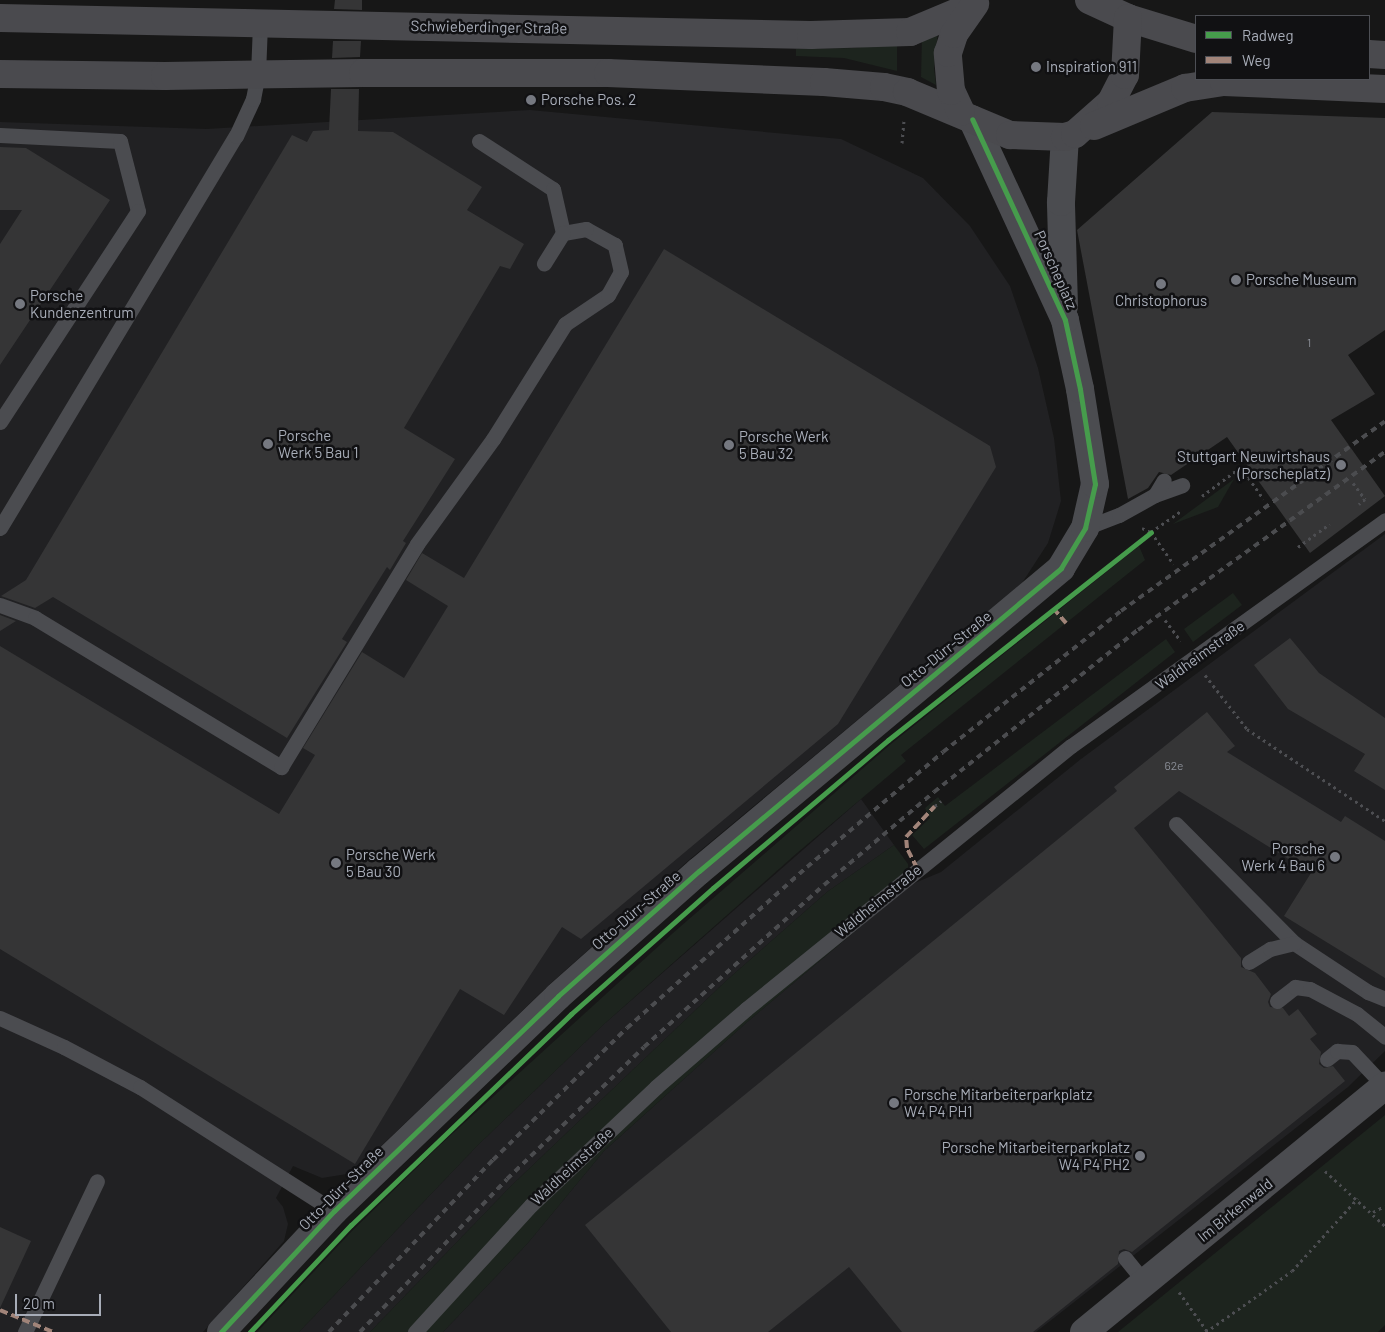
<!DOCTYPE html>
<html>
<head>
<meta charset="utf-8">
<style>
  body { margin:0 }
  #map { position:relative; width:1385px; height:1332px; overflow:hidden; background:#171717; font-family:Barlow,sans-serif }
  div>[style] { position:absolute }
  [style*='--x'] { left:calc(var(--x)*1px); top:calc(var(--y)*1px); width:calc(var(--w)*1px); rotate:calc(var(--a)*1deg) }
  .built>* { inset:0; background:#212123 }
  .green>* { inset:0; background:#1d241e }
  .building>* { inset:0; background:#353536 }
  .path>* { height:3px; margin-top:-1.5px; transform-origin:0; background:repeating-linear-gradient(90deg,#4d4e52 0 2.5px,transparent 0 6.5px) }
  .service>* { height:15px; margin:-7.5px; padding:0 7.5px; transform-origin:7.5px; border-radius:7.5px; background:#4b4c50 }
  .minor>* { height:28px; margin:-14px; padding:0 14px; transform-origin:14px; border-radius:14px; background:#4b4c50 }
  .secondary>* { height:28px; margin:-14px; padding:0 14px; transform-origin:14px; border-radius:14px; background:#4a4a4e }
  .rail>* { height:4px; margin-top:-2px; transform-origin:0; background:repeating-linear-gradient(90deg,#4b4c4f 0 6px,transparent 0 11px) }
  .quiet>* { height:4px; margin-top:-2px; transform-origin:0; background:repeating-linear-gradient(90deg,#a18479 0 8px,transparent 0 12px) }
  .cycleway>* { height:5px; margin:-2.5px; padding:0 2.5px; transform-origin:2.5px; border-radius:2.5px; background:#469c4c }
  .dots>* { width:14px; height:14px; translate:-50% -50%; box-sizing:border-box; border:2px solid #111113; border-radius:50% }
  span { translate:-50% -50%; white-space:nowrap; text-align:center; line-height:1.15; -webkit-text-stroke:5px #111113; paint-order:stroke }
  .number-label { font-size:12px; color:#8b8f98 }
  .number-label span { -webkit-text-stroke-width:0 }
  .street-label { font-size:15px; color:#a8adb8 }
  .poi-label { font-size:15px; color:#a8adb8 }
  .left { translate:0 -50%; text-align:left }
  .right { translate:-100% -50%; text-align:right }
  .legend { position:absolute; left:1195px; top:15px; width:175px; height:65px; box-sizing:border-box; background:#111113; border:1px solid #4d4f55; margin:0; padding:6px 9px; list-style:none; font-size:15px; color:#a8adb8 }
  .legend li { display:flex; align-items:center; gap:10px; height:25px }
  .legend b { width:25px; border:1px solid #4d4f55 }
  .scale { position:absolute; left:15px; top:1294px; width:86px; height:22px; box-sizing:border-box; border:2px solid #a8adb8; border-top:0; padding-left:6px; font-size:15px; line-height:18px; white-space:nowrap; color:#a8adb8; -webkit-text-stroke:4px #111113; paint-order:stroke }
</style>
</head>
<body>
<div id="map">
  <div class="built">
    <i style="clip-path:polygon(530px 110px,841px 139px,923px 178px,970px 226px,1010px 286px,1038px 368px,1054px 438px,1061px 501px,1048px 543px,1022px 583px,689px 860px,550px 984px,353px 1173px,322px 1178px,293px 1166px,276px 1198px,283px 1207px,288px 1224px,284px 1241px,203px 1332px,0 1332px,0 122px,207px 129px)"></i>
    <i style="clip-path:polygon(1385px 534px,1385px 1051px,1348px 1087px,1036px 1332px,443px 1332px,527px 1244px,604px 1151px,746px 1023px,910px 885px,941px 872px,1081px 759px)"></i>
    <i style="clip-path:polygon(861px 799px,894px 845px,827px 892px,727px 980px,512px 1185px,370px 1332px,299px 1332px,477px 1146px,603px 1025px)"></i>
  </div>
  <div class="green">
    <i style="clip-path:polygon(938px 31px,934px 68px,936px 85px,921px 77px,922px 36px)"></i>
    <i style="clip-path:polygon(897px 43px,897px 71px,844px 58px,796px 56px,796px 49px,853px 48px)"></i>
    <i style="clip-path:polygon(1234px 479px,1218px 507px,1173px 524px)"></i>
    <i style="clip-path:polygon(1139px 546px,1145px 560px,901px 755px,906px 761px,797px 853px,603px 1025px,477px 1146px,299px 1332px,257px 1332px,352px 1231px,439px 1146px,673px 933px,891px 744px)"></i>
    <i style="clip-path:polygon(1233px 593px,1242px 605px,1193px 642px,1184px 629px)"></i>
    <i style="clip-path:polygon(1166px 639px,1175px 652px,924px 849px,912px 835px,930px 818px,925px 808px,938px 797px,945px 806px)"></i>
    <i style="clip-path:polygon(894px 845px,908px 864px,910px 885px,746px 1023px,604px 1151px,527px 1244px,443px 1332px,370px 1332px,512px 1185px,727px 980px,827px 892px)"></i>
    <i style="clip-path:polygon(1385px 1115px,1385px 1325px,1378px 1332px,1118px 1332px)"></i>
  </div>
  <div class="building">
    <i style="clip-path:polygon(335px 0,362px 0,362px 10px,334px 9px)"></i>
    <i style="clip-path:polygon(333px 41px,361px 41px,360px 57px,332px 58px)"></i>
    <i style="clip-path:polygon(331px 89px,359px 89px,358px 131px,393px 132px,482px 187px,467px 210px,524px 244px,510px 269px,500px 266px,404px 428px,455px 459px,403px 541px,406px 543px,390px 570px,387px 567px,342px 639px,347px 642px,287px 738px,53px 597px,35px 608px,1px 596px,26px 580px,292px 135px,307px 142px,313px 131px,329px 130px)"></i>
    <i style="clip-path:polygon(1212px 112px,1385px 118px,1385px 330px,1348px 355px,1375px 394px,1331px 420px,1385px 496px,1310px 553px,1227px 437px,1171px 475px,1159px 472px,1148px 488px,1128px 499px,1077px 230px)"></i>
    <i style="clip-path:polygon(0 147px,26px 148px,110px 200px,0 365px,0 244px,22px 210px,0 210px)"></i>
    <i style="clip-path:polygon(664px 249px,990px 446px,996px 467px,838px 724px,581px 939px,562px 927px,504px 1015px,460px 989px,355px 1164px,0 949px,0 646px,279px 814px,315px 755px,303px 748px,362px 652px,404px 678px,448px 606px,406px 580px,422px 553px,464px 578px)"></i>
    <i style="clip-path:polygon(0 615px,16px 621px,0 631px)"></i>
    <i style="clip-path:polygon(1290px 638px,1319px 673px,1385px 718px,1385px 790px,1354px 771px,1365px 754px,1288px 709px,1254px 665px)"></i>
    <i style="clip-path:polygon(1207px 712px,1235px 746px,1227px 752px,1341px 822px,1345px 816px,1385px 841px,1385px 978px,1284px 916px,1311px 873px,1179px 791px,1134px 828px,1241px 958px,1241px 967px,1255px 973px,1271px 994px,1268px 1002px,1270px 1007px,1283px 1008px,1289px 1016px,1298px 1009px,1317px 1034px,1310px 1039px,1321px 1052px,1319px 1064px,1324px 1068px,1333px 1066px,1345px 1081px,1132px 1252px,1124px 1249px,1119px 1251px,1118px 1264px,1033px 1332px,902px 1332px,849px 1267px,768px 1332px,671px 1332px,585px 1225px,1117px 791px,1114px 787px)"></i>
    <i style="clip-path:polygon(0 1227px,31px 1241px,0 1308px)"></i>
  </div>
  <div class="path">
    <i style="--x:902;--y:143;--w:22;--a:-85"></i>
    <i style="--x:1248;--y:478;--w:9;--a:-36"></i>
    <i style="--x:1353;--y:483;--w:20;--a:53"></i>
    <i style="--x:1365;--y:499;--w:8;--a:140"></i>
    <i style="--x:1202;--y:496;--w:49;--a:-36.6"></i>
    <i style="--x:1241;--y:467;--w:39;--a:55"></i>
    <i style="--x:1142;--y:528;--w:10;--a:24"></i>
    <i style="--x:1151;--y:532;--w:39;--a:55"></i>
    <i style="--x:1151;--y:532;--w:37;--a:-35"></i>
    <i style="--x:1298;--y:547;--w:39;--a:-36"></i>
    <i style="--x:1165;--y:620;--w:26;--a:53"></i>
    <i style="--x:1205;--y:675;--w:68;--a:52.1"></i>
    <i style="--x:1247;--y:729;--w:166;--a:33.7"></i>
    <i style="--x:935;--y:806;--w:8;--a:-40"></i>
    <i style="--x:1325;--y:1171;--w:81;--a:42.5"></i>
    <i style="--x:1373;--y:1212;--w:13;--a:-27"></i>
    <i style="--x:1179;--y:1292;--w:48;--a:54.3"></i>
    <i style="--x:1206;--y:1332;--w:105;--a:-35.3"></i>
    <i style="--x:1292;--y:1271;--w:98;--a:-47.9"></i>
  </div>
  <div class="service">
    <i style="--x:0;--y:135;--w:120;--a:2.9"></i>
    <i style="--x:120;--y:141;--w:72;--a:75.6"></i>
    <i style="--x:138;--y:211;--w:252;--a:123.2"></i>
    <i style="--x:479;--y:141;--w:88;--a:33"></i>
    <i style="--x:553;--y:189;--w:45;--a:77.2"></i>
    <i style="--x:1155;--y:495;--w:29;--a:-20"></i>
    <i style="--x:0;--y:528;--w:458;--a:-59"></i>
    <i style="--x:236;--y:136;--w:41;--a:-65.3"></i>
    <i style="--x:253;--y:99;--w:25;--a:-79"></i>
    <i style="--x:258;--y:74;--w:50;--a:-87.7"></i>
    <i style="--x:1085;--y:528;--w:36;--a:-21"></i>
    <i style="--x:1119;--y:515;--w:41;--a:-29.1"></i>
    <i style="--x:1155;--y:495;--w:17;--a:-59"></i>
    <i style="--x:0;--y:605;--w:37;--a:20"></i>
    <i style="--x:35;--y:618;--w:288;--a:31.2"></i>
    <i style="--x:281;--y:767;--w:261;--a:-58.6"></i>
    <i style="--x:417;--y:544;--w:130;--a:-54.1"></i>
    <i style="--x:493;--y:439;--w:136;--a:-57.9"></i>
    <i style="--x:565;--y:324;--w:52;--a:-34"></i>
    <i style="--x:608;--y:295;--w:26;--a:-61"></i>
    <i style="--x:621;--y:272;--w:28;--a:-103"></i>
    <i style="--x:615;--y:245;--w:33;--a:-151"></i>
    <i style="--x:586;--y:229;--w:23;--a:170"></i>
    <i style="--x:563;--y:233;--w:36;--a:122"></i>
    <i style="--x:1176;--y:824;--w:168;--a:45.2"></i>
    <i style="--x:1294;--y:943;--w:89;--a:33.5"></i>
    <i style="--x:1368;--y:992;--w:18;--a:22"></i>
    <i style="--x:1249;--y:962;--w:25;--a:-32"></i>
    <i style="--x:1270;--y:949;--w:25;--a:-14"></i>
    <i style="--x:1277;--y:1001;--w:23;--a:-38"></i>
    <i style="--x:1295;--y:987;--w:15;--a:8"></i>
    <i style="--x:1310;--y:989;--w:53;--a:28"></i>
    <i style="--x:1357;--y:1014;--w:36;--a:39"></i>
    <i style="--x:0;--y:1018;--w:70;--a:24.4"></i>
    <i style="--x:64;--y:1047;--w:86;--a:27.8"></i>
    <i style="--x:140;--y:1087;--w:230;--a:32.6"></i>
    <i style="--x:1327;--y:1059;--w:13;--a:-39"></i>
    <i style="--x:1337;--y:1051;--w:15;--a:4"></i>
    <i style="--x:1352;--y:1052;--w:47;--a:46.7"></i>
    <i style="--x:1125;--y:1258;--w:32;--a:51"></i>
    <i style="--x:25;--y:1332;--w:167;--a:-64.5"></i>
    <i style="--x:415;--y:1332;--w:172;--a:-47.6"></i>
    <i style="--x:531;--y:1205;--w:172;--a:-43.3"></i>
    <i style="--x:656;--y:1087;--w:119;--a:-40.9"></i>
    <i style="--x:746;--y:1009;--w:418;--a:-39"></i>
    <i style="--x:1071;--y:746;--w:387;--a:-35.7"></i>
  </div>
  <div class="minor">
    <i style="--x:1064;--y:306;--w:104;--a:-91.7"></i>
    <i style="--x:1061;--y:202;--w:65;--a:-86.5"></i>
    <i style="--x:221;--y:1332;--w:166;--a:-47"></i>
    <i style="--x:334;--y:1211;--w:310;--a:-43.8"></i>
    <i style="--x:558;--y:996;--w:188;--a:-41.6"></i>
    <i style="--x:699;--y:871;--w:472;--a:-39.9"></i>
    <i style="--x:1061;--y:568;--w:47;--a:-59"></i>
    <i style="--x:1085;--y:528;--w:45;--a:-77.2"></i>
    <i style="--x:1095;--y:484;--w:96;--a:-99"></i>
    <i style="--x:1080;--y:389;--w:71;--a:-102.3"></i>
    <i style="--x:1065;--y:320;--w:221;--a:-114.8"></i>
    <i style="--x:1084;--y:1332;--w:389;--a:-39.3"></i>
  </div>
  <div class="secondary">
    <i style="--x:1089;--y:0;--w:43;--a:24.8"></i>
    <i style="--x:1128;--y:18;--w:71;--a:17.2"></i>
    <i style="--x:0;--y:18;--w:811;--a:1.2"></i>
    <i style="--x:811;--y:35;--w:99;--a:-1.7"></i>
    <i style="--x:910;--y:32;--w:67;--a:-22.8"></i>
    <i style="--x:1369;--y:54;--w:16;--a:4"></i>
    <i style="--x:0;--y:74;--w:165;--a:0.7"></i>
    <i style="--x:165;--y:76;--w:198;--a:-0.9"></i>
    <i style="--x:363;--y:73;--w:245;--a:0"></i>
    <i style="--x:608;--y:73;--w:216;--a:2.4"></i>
    <i style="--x:824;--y:82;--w:60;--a:4.8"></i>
    <i style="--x:884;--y:87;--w:24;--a:12"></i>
    <i style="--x:907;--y:92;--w:112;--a:22.7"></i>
    <i style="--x:1010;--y:135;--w:55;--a:2.1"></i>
    <i style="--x:1065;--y:137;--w:10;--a:-17"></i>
    <i style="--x:1075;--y:134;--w:48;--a:-41.6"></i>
    <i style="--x:1111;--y:102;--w:30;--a:-63"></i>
    <i style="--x:1125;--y:75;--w:57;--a:-87"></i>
    <i style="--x:961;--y:112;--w:23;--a:-115"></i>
    <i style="--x:951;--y:91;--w:38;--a:-95"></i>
    <i style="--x:948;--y:53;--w:20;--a:-72"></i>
    <i style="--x:954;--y:34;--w:37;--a:-55"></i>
    <i style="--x:1094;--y:126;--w:99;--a:-22.7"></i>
    <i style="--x:1185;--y:88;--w:39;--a:-9"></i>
    <i style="--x:1224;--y:82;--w:161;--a:2.5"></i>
  </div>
  <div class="rail">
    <i style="--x:329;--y:1332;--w:238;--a:-46.4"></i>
    <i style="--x:493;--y:1160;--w:188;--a:-44.6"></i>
    <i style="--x:627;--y:1028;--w:241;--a:-41.8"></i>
    <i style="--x:807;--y:867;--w:178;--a:-40.2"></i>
    <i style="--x:943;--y:752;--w:227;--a:-38.4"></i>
    <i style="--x:1121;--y:611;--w:325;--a:-35.7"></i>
    <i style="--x:360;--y:1332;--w:212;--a:-46.1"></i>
    <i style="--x:507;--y:1179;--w:190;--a:-43.9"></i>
    <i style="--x:644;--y:1047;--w:242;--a:-42"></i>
    <i style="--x:824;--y:885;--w:144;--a:-40.2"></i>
    <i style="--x:934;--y:792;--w:260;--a:-38.5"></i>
    <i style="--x:1138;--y:630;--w:304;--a:-35.8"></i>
  </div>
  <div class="quiet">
    <i style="--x:1053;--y:608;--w:20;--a:49"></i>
    <i style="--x:917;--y:868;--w:22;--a:-117"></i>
    <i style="--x:907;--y:848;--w:11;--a:-95"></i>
    <i style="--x:906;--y:837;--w:42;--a:-46.9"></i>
    <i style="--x:0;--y:1310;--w:57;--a:22.5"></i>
  </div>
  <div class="cycleway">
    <i style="--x:221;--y:1332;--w:166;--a:-47"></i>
    <i style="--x:334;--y:1211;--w:310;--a:-43.8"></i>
    <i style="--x:558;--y:996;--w:188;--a:-41.6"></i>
    <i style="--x:699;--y:871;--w:472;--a:-39.9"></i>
    <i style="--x:1061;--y:568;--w:47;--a:-59"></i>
    <i style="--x:1085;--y:528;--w:45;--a:-77.2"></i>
    <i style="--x:1095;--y:484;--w:96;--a:-99"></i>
    <i style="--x:1080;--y:389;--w:71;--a:-102.3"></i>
    <i style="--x:1065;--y:320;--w:221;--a:-114.8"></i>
    <i style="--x:250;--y:1332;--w:147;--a:-46.7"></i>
    <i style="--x:351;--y:1225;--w:305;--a:-43.8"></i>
    <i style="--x:571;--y:1014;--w:190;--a:-41.6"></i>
    <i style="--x:713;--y:888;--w:229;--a:-40.2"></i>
    <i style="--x:888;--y:740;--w:335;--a:-38.3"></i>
  </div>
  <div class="dots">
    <i style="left:1036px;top:67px;background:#757880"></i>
    <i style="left:531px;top:100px;background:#757880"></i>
    <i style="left:1236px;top:280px;background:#757880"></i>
    <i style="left:1161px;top:284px;background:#757880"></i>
    <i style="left:20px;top:304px;background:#757880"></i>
    <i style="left:268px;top:444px;background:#757880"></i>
    <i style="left:729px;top:445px;background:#757880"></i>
    <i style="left:1341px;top:465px;background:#757880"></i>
    <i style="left:1335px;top:857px;background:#757880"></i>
    <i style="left:336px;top:863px;background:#757880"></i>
    <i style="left:894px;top:1103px;background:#757880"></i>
    <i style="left:1140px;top:1156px;background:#757880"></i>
  </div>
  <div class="number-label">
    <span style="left:1309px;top:343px">1</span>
    <span style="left:1174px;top:766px">62e</span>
  </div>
  <div class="street-label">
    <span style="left:489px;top:27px;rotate:1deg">Schwieberdinger Straße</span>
    <span style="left:1056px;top:270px;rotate:66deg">Porscheplatz</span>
    <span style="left:946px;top:649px;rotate:-39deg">Otto-Dürr-Straße</span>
    <span style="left:1200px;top:655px;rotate:-36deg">Waldheimstraße</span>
    <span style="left:878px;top:901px;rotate:-39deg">Waldheimstraße</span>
    <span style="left:636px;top:910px;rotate:-41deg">Otto-Dürr-Straße</span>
    <span style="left:572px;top:1166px;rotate:-43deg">Waldheimstraße</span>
    <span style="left:341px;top:1188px;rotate:-45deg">Otto-Dürr-Straße</span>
    <span style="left:1235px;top:1210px;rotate:-39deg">Im Birkenwald</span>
  </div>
  <div class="poi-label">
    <span class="left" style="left:1046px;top:67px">Inspiration 911</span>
    <span class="left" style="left:541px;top:100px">Porsche Pos. 2</span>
    <span class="left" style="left:1246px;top:280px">Porsche Museum</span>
    <span class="left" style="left:30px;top:304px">Porsche<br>Kundenzentrum</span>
    <span style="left:1161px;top:301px">Christophorus</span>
    <span class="left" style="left:278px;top:444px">Porsche<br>Werk 5 Bau 1</span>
    <span class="left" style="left:739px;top:445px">Porsche Werk<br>5 Bau 32</span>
    <span class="right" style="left:1330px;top:465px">Stuttgart Neuwirtshaus<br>(Porscheplatz)</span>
    <span class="right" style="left:1325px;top:857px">Porsche<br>Werk 4 Bau 6</span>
    <span class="left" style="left:346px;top:863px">Porsche Werk<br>5 Bau 30</span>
    <span class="left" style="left:904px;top:1103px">Porsche Mitarbeiterparkplatz<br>W4 P4 PH1</span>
    <span class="right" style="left:1130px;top:1156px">Porsche Mitarbeiterparkplatz<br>W4 P4 PH2</span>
  </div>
  <ul class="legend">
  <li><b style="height:6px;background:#469c4c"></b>Radweg</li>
  <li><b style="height:6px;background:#a18479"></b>Weg</li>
  </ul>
  <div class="scale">20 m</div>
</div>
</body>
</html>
